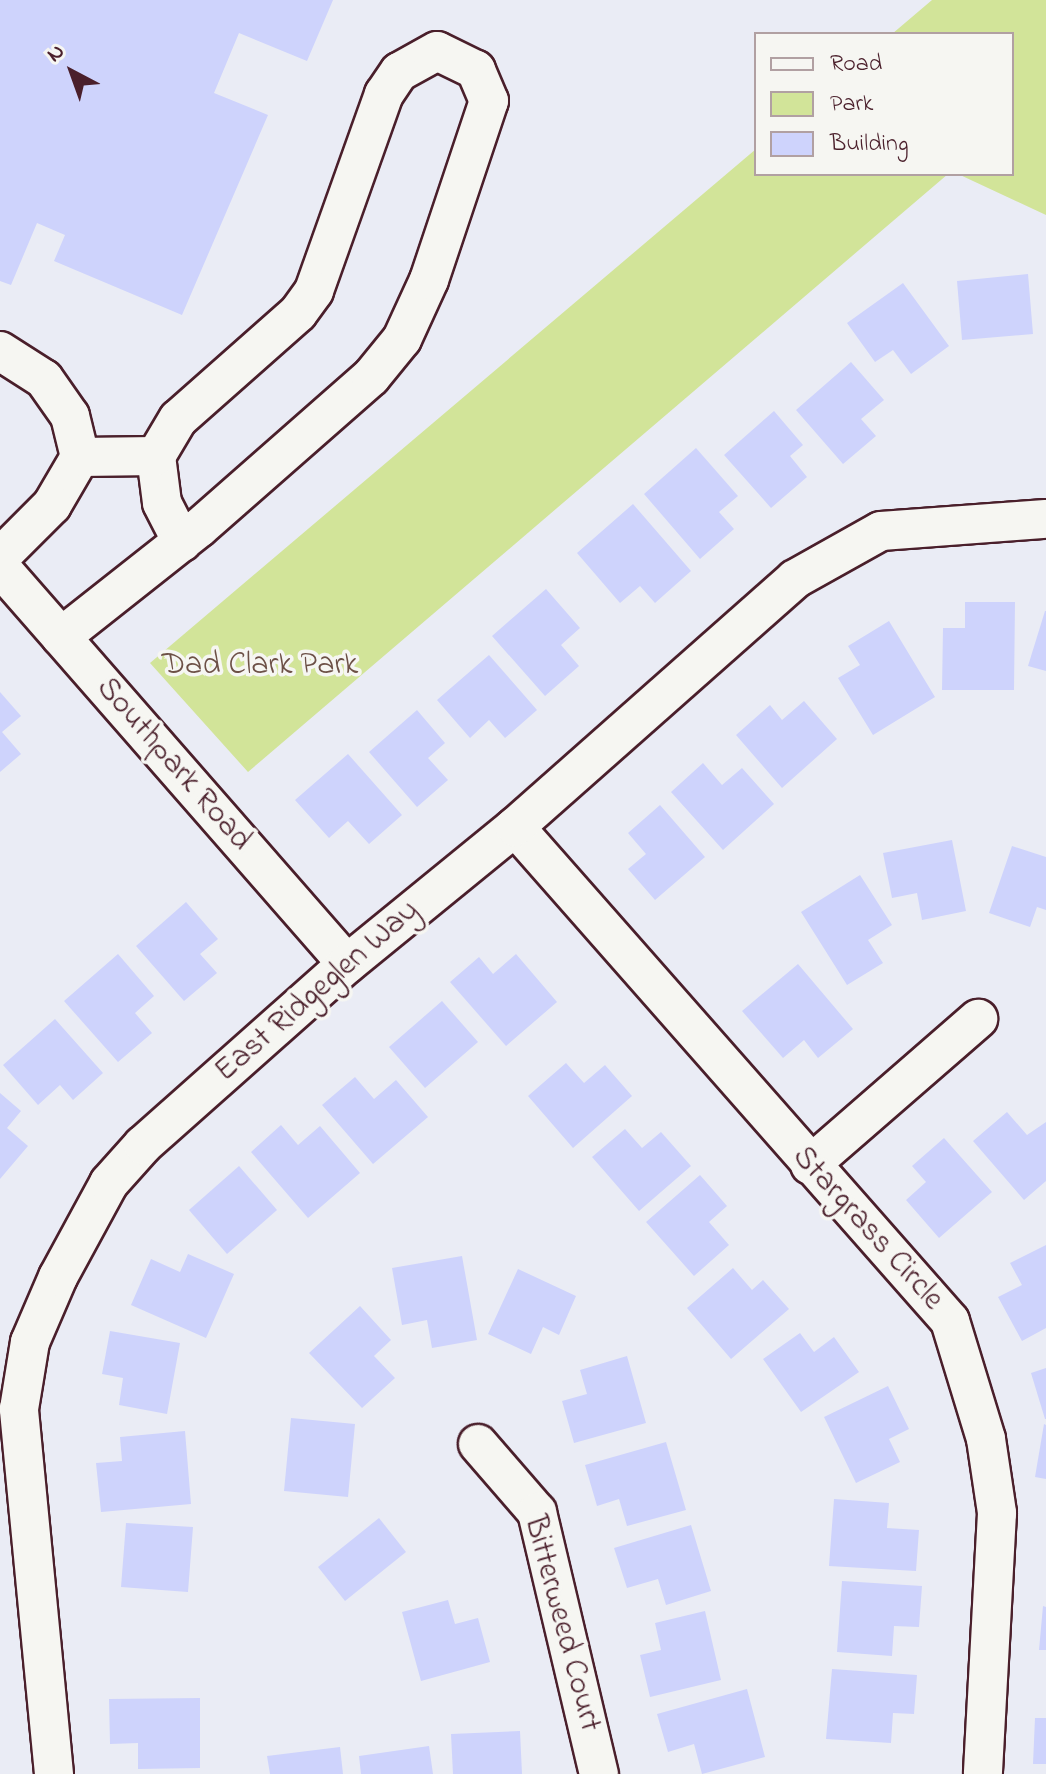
<!DOCTYPE html>
<html>
<head>
<meta charset="utf-8">
<style>
  body { margin:0 }
  #map { position:relative; width:1046px; height:1774px; overflow:hidden; background:#eaecf5; font-family:"Indie Flower",sans-serif }
  div>[style] { position:absolute }
  [style*='--x'] { left:calc(var(--x)*1px); top:calc(var(--y)*1px); width:calc(var(--w)*1px); rotate:calc(var(--a)*1deg) }
  .green>* { inset:0; background:#d2e499 }
  .building>* { inset:0; background:#ced3fc }
  .roads { filter:drop-shadow(2px 0 #4a1f2b) drop-shadow(-2px 0 #4a1f2b) drop-shadow(0 2px #4a1f2b) drop-shadow(0 -2px #4a1f2b) }
  .minor>* { height:38px; margin:-19px; padding:0 19px; transform-origin:19px; border-radius:19px; background:#f6f6f2 }
  span { translate:-50% -50%; white-space:nowrap; text-align:center; line-height:1.15; -webkit-text-stroke:7px #f6f6f2; paint-order:stroke }
  .park-label { font-size:32px; color:#6c5046 }
  .street-label { font-size:32px; color:#4a1f2b }
  .legend { position:absolute; left:754px; top:32px; width:260px; height:144px; box-sizing:border-box; background:#f6f6f2; border:2px solid #b1a0a2; margin:0; padding:10px 14px; list-style:none; font-size:24px; color:#4a1f2b }
  .legend li { display:flex; align-items:center; gap:16px; height:40px }
  .legend b { width:40px; border:2px solid #b1a0a2 }
  .north { position:absolute; left:32px; top:32px; width:80px; height:80px; -webkit-text-stroke:6px #f6f6f2; paint-order:stroke; rotate:319deg; font-size:22px; font-weight:700; line-height:32px; text-align:center; color:#4a1f2b }
  .north::after { content:''; display:block; margin:auto; width:28px; height:36px; background:#4a1f2b; clip-path:polygon(50% 0,100% 100%,50% 72%,0 100%) }
</style>
</head>
<body>
<div id="map">
  <div class="green">
    <i style="clip-path:polygon(932px 0,1046px 0,1046px 215px,958px 174px,1012px 174px,1012px 34px,892px 34px)"></i>
    <i style="clip-path:polygon(756px 149px,756px 174px,948px 174px,248px 772px,150px 663px)"></i>
  </div>
  <div class="building">
    <i style="clip-path:polygon(0 0,333px 0,307px 61px,239px 33px,214px 93px,268px 115px,182px 315px,54px 261px,65px 235px,37px 223px,11px 285px,0 281px)"></i>
    <i style="clip-path:polygon(1028px 274px,1033px 334px,962px 340px,957px 281px)"></i>
    <i style="clip-path:polygon(903px 283px,949px 346px,911px 374px,893px 350px,875px 362px,847px 323px)"></i>
    <i style="clip-path:polygon(851px 362px,884px 400px,861px 419px,876px 436px,843px 464px,796px 410px)"></i>
    <i style="clip-path:polygon(774px 411px,803px 445px,790px 456px,807px 477px,771px 508px,724px 455px)"></i>
    <i style="clip-path:polygon(696px 448px,738px 496px,719px 512px,734px 529px,700px 559px,644px 494px)"></i>
    <i style="clip-path:polygon(633px 504px,691px 571px,655px 603px,640px 586px,620px 603px,577px 553px)"></i>
    <i style="clip-path:polygon(546px 589px,580px 628px,561px 645px,579px 666px,545px 696px,492px 636px)"></i>
    <i style="clip-path:polygon(965px 602px,1015px 602px,1014px 690px,942px 690px,943px 628px,965px 628px)"></i>
    <i style="clip-path:polygon(1045px 611px,1046px 611px,1046px 671px,1028px 666px)"></i>
    <i style="clip-path:polygon(889px 621px,935px 697px,873px 735px,838px 678px,860px 665px,848px 646px)"></i>
    <i style="clip-path:polygon(489px 655px,537px 710px,505px 738px,489px 720px,470px 738px,437px 700px)"></i>
    <i style="clip-path:polygon(0 692px,21px 716px,2px 732px,21px 754px,0 772px)"></i>
    <i style="clip-path:polygon(804px 701px,837px 739px,782px 788px,736px 735px,770px 705px,782px 720px)"></i>
    <i style="clip-path:polygon(417px 710px,445px 743px,428px 758px,448px 780px,417px 807px,369px 752px)"></i>
    <i style="clip-path:polygon(348px 754px,402px 815px,369px 844px,348px 821px,329px 838px,295px 800px)"></i>
    <i style="clip-path:polygon(703px 763px,722px 785px,742px 768px,774px 804px,723px 850px,671px 792px)"></i>
    <i style="clip-path:polygon(660px 805px,705px 857px,655px 900px,628px 869px,646px 854px,628px 833px)"></i>
    <i style="clip-path:polygon(952px 840px,966px 911px,922px 920px,917px 893px,892px 898px,883px 853px)"></i>
    <i style="clip-path:polygon(1012px 846px,1046px 857px,1046px 910px,1037px 907px,1030px 927px,989px 913px)"></i>
    <i style="clip-path:polygon(860px 875px,892px 925px,868px 940px,883px 963px,847px 985px,801px 912px)"></i>
    <i style="clip-path:polygon(186px 902px,218px 939px,200px 954px,217px 973px,184px 1001px,136px 946px)"></i>
    <i style="clip-path:polygon(118px 954px,154px 996px,135px 1013px,152px 1033px,118px 1062px,64px 1001px)"></i>
    <i style="clip-path:polygon(516px 954px,557px 1002px,506px 1046px,450px 982px,479px 957px,493px 974px)"></i>
    <i style="clip-path:polygon(798px 964px,853px 1029px,818px 1058px,804px 1040px,783px 1058px,742px 1011px)"></i>
    <i style="clip-path:polygon(442px 1001px,478px 1042px,425px 1088px,389px 1047px)"></i>
    <i style="clip-path:polygon(55px 1019px,103px 1073px,73px 1100px,60px 1085px,38px 1105px,3px 1065px)"></i>
    <i style="clip-path:polygon(566px 1063px,584px 1083px,605px 1065px,632px 1096px,573px 1148px,528px 1096px)"></i>
    <i style="clip-path:polygon(355px 1077px,374px 1099px,396px 1080px,428px 1117px,373px 1164px,322px 1105px)"></i>
    <i style="clip-path:polygon(0 1093px,21px 1111px,7px 1128px,28px 1146px,0 1179px)"></i>
    <i style="clip-path:polygon(1007px 1112px,1027px 1135px,1046px 1122px,1046px 1181px,1024px 1200px,973px 1141px)"></i>
    <i style="clip-path:polygon(281px 1125px,298px 1145px,320px 1126px,360px 1173px,308px 1218px,251px 1152px)"></i>
    <i style="clip-path:polygon(625px 1129px,642px 1148px,661px 1132px,691px 1166px,639px 1211px,592px 1157px)"></i>
    <i style="clip-path:polygon(944px 1138px,992px 1192px,939px 1238px,906px 1200px,926px 1182px,912px 1166px)"></i>
    <i style="clip-path:polygon(239px 1166px,277px 1210px,227px 1254px,189px 1210px)"></i>
    <i style="clip-path:polygon(700px 1175px,727px 1206px,709px 1222px,729px 1245px,694px 1276px,646px 1222px)"></i>
    <i style="clip-path:polygon(1046px 1245px,1046px 1328px,1022px 1341px,998px 1297px,1022px 1285px,1010px 1263px)"></i>
    <i style="clip-path:polygon(188px 1254px,234px 1274px,206px 1338px,131px 1305px,151px 1259px,180px 1272px)"></i>
    <i style="clip-path:polygon(462px 1256px,477px 1340px,432px 1348px,427px 1320px,402px 1325px,392px 1268px)"></i>
    <i style="clip-path:polygon(733px 1268px,752px 1290px,763px 1280px,789px 1309px,731px 1359px,687px 1308px)"></i>
    <i style="clip-path:polygon(518px 1269px,576px 1296px,559px 1335px,543px 1327px,531px 1354px,488px 1334px)"></i>
    <i style="clip-path:polygon(360px 1306px,391px 1340px,374px 1356px,395px 1378px,362px 1408px,309px 1353px)"></i>
    <i style="clip-path:polygon(110px 1331px,180px 1343px,167px 1414px,119px 1405px,123px 1378px,102px 1374px)"></i>
    <i style="clip-path:polygon(800px 1333px,814px 1352px,834px 1337px,859px 1372px,801px 1412px,763px 1359px)"></i>
    <i style="clip-path:polygon(627px 1356px,646px 1423px,574px 1443px,562px 1401px,587px 1394px,580px 1370px)"></i>
    <i style="clip-path:polygon(1046px 1368px,1046px 1419px,1045px 1419px,1031px 1373px)"></i>
    <i style="clip-path:polygon(888px 1386px,909px 1429px,889px 1439px,900px 1462px,856px 1483px,824px 1417px)"></i>
    <i style="clip-path:polygon(291px 1418px,355px 1424px,348px 1497px,284px 1491px)"></i>
    <i style="clip-path:polygon(1044px 1424px,1046px 1425px,1046px 1479px,1035px 1477px)"></i>
    <i style="clip-path:polygon(185px 1431px,191px 1504px,101px 1512px,96px 1463px,122px 1461px,120px 1437px)"></i>
    <i style="clip-path:polygon(666px 1442px,686px 1510px,627px 1526px,619px 1499px,597px 1506px,585px 1465px)"></i>
    <i style="clip-path:polygon(834px 1499px,889px 1503px,887px 1528px,919px 1530px,916px 1571px,829px 1566px)"></i>
    <i style="clip-path:polygon(379px 1518px,406px 1552px,345px 1601px,318px 1567px)"></i>
    <i style="clip-path:polygon(126px 1523px,193px 1527px,188px 1592px,121px 1587px)"></i>
    <i style="clip-path:polygon(691px 1525px,711px 1591px,666px 1605px,658px 1579px,627px 1588px,614px 1548px)"></i>
    <i style="clip-path:polygon(842px 1581px,922px 1586px,919px 1627px,894px 1626px,892px 1656px,837px 1652px)"></i>
    <i style="clip-path:polygon(448px 1600px,455px 1624px,478px 1618px,490px 1662px,421px 1681px,402px 1612px)"></i>
    <i style="clip-path:polygon(1043px 1606px,1046px 1607px,1046px 1650px,1039px 1650px)"></i>
    <i style="clip-path:polygon(705px 1611px,721px 1680px,650px 1697px,640px 1655px,661px 1650px,655px 1623px)"></i>
    <i style="clip-path:polygon(832px 1669px,917px 1675px,914px 1714px,893px 1713px,891px 1743px,826px 1739px)"></i>
    <i style="clip-path:polygon(747px 1689px,765px 1757px,702px 1774px,694px 1744px,668px 1752px,657px 1714px)"></i>
    <i style="clip-path:polygon(200px 1698px,200px 1768px,138px 1769px,138px 1743px,110px 1744px,109px 1699px)"></i>
    <i style="clip-path:polygon(1035px 1718px,1046px 1718px,1046px 1764px,1033px 1764px)"></i>
    <i style="clip-path:polygon(520px 1731px,522px 1774px,453px 1774px,451px 1734px)"></i>
    <i style="clip-path:polygon(429px 1746px,433px 1774px,361px 1774px,359px 1756px)"></i>
    <i style="clip-path:polygon(340px 1747px,343px 1774px,270px 1774px,267px 1756px)"></i>
  </div>
  <div class="roads">
    <div class="minor">
      <i style="--x:0;--y:351;--w:52;--a:32.5"></i>
      <i style="--x:44;--y:379;--w:45;--a:54.9"></i>
      <i style="--x:70;--y:416;--w:42;--a:76.3"></i>
      <i style="--x:80;--y:457;--w:56;--a:120.3"></i>
      <i style="--x:52;--y:505;--w:74;--a:135"></i>
      <i style="--x:156;--y:456;--w:47;--a:82.7"></i>
      <i style="--x:162;--y:503;--w:44;--a:62.9"></i>
      <i style="--x:0;--y:567;--w:527;--a:48.84"></i>
      <i style="--x:61;--y:637;--w:176;--a:-38.3"></i>
      <i style="--x:199;--y:528;--w:229;--a:-41.3"></i>
      <i style="--x:371;--y:377;--w:49;--a:-50.8"></i>
      <i style="--x:402;--y:339;--w:65;--a:-65.4"></i>
      <i style="--x:429;--y:280;--w:189;--a:-71.5"></i>
      <i style="--x:489;--y:101;--w:34;--a:-113"></i>
      <i style="--x:476;--y:70;--w:43;--a:-154"></i>
      <i style="--x:437;--y:51;--w:43;--a:151.1"></i>
      <i style="--x:399;--y:72;--w:27;--a:124"></i>
      <i style="--x:384;--y:94;--w:209;--a:109.6"></i>
      <i style="--x:314;--y:291;--w:27;--a:126"></i>
      <i style="--x:298;--y:313;--w:160;--a:138.5"></i>
      <i style="--x:178;--y:419;--w:43;--a:120.7"></i>
      <i style="--x:156;--y:456;--w:76;--a:179.2"></i>
      <i style="--x:515;--y:827;--w:658;--a:48.63"></i>
      <i style="--x:950;--y:1321;--w:123;--a:73"></i>
      <i style="--x:986;--y:1439;--w:75;--a:81.5"></i>
      <i style="--x:997;--y:1513;--w:261;--a:93.1"></i>
      <i style="--x:810;--y:1165;--w:223;--a:-41"></i>
      <i style="--x:478;--y:1444;--w:90;--a:49.1"></i>
      <i style="--x:537;--y:1512;--w:269;--a:76.7"></i>
      <i style="--x:54;--y:1774;--w:367;--a:-95.5"></i>
      <i style="--x:19;--y:1409;--w:68;--a:-80.7"></i>
      <i style="--x:30;--y:1342;--w:71;--a:-66.7"></i>
      <i style="--x:58;--y:1277;--w:107;--a:-61.5"></i>
      <i style="--x:109;--y:1183;--w:51;--a:-48.2"></i>
      <i style="--x:143;--y:1145;--w:273;--a:-41.6"></i>
      <i style="--x:347;--y:964;--w:217;--a:-39.2"></i>
      <i style="--x:515;--y:827;--w:374;--a:-41.5"></i>
      <i style="--x:795;--y:579;--w:98;--a:-29.2"></i>
      <i style="--x:881;--y:531;--w:165;--a:-4.2"></i>
    </div>
  </div>
  <div class="park-label">
    <span style="left:260px;top:666px">Dad Clark Park</span>
  </div>
  <div class="street-label">
    <span style="left:173px;top:765px;rotate:49deg">Southpark Road</span>
    <span style="left:318px;top:992px;rotate:-41deg">East Ridgeglen Way</span>
    <span style="left:867px;top:1229px;rotate:48deg">Stargrass Circle</span>
    <span style="left:561px;top:1624px;rotate:75deg">Bitterweed Court</span>
  </div>
  <ul class="legend">
  <li><b style="height:10px;background:#f6f6f2"></b>Road</li>
  <li><b style="height:22px;background:#d2e499"></b>Park</li>
  <li><b style="height:22px;background:#ced3fc"></b>Building</li>
  </ul>
  <div class="north">N</div>
</div>
</body>
</html>
